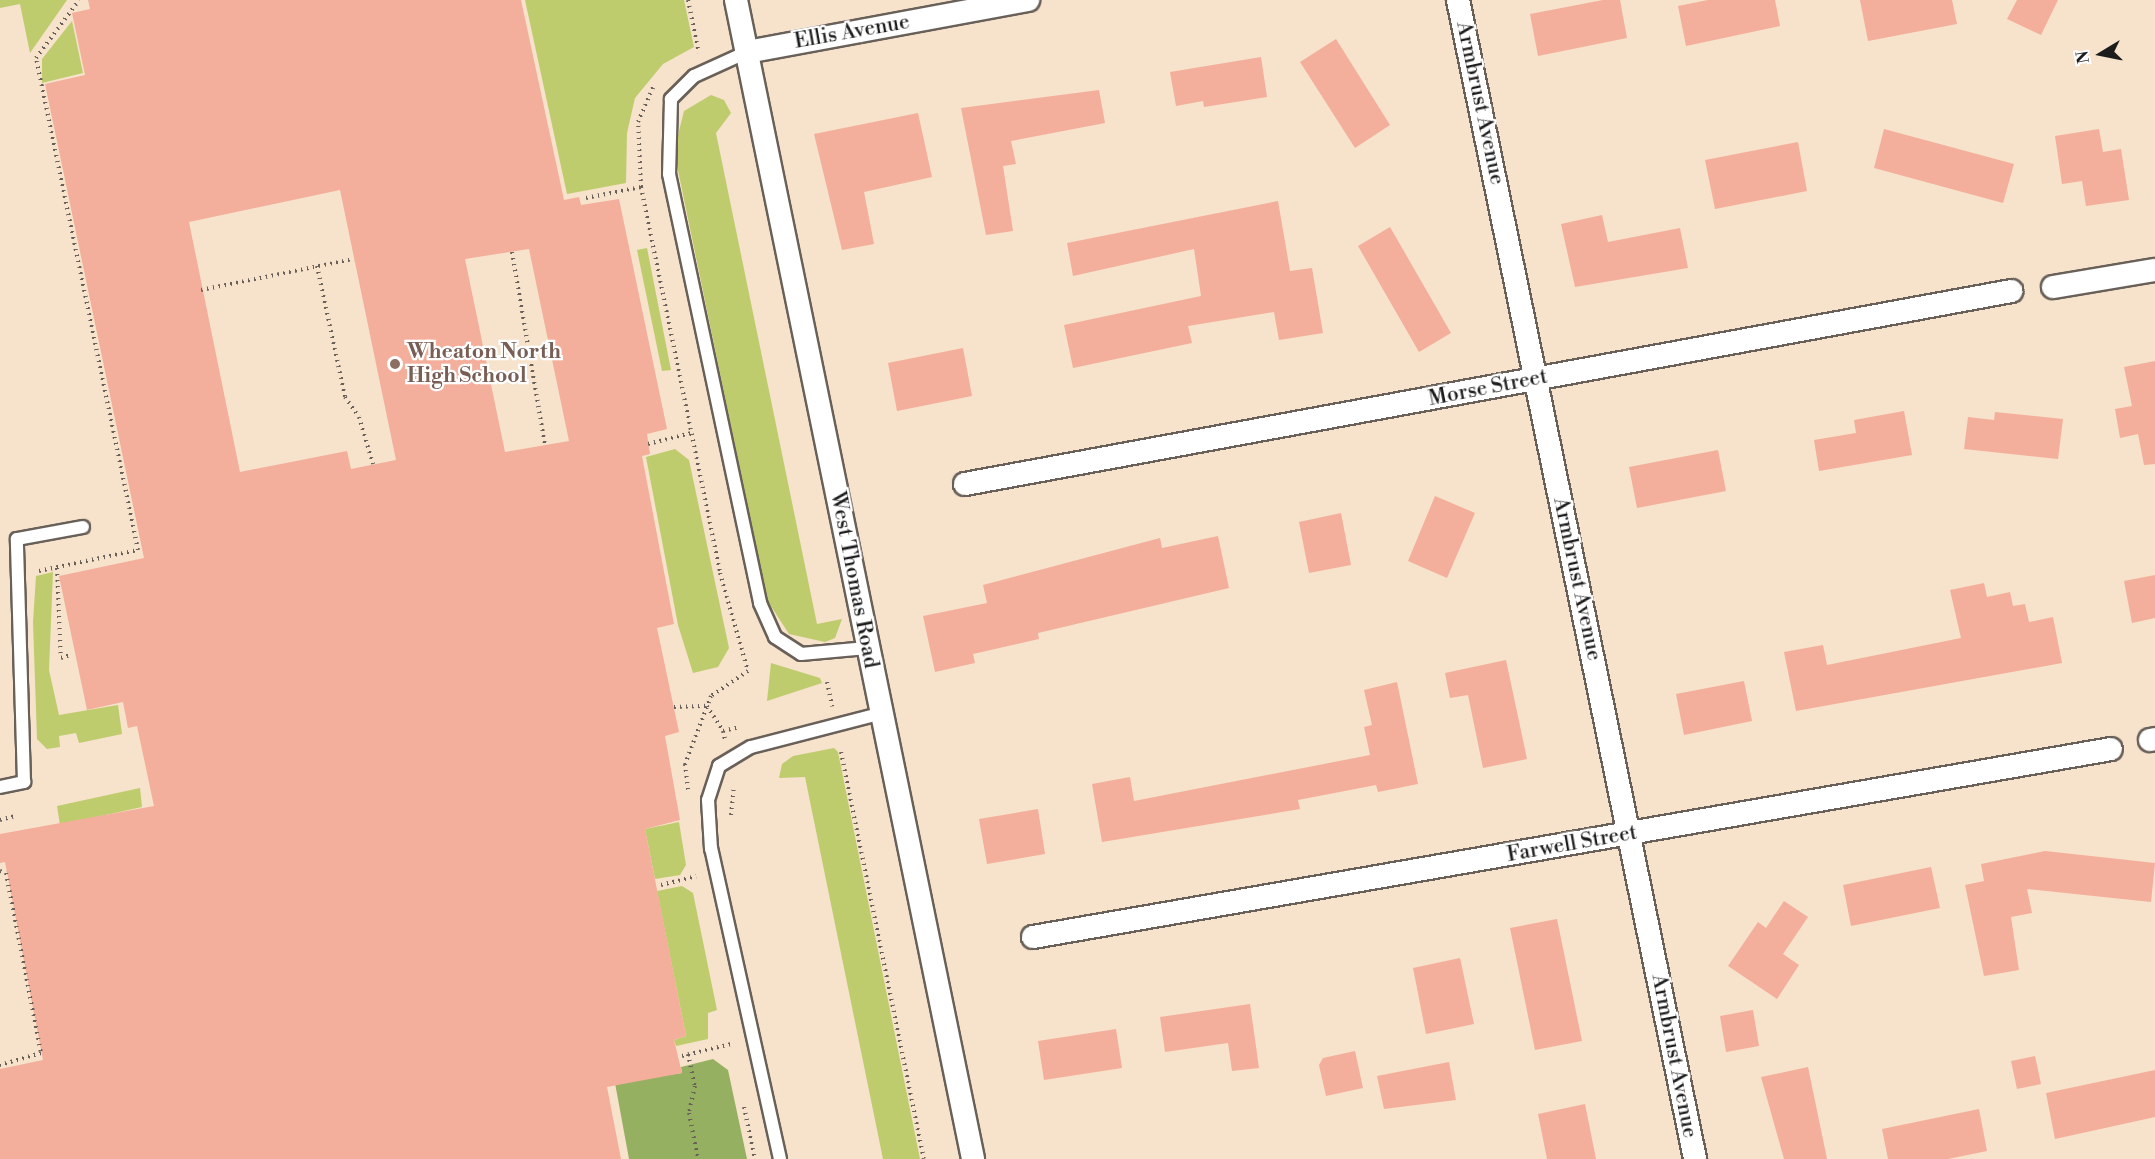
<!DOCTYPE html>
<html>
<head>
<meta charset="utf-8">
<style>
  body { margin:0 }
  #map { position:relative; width:2155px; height:1159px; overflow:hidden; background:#f7e2cb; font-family:"Libre Bodoni",serif }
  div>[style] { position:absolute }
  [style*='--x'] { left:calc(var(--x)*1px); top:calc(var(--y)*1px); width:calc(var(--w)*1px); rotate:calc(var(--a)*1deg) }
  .green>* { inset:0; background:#becc6e }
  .forest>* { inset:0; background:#96b061 }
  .building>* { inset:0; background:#f3af9b }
  .path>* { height:4px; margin-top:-2px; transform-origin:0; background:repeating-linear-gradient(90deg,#696159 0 1.5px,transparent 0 6px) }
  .roads { filter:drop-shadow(2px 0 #696159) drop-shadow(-2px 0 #696159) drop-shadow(0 2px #696159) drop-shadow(0 -2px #696159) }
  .lane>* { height:12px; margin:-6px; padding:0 6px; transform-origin:6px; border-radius:6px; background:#fff }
  .street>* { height:22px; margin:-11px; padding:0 11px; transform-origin:11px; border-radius:11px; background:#fff }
  .dots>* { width:16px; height:16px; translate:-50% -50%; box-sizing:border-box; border:3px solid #fff; border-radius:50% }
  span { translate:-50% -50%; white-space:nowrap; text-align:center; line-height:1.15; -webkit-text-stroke:4.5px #fff; paint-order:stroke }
  .street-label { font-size:21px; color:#1c1c1c }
  .education-label { font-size:21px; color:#785e54; font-weight:700 }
  .left { translate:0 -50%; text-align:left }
  .north { position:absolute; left:2071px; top:24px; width:60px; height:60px; -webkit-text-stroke:4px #fff; paint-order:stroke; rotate:260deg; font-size:16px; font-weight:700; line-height:24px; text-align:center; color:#1c1c1c }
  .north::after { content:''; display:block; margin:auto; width:21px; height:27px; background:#1c1c1c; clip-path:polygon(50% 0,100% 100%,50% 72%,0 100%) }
</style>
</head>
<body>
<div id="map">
  <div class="green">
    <i style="clip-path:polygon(0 0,67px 0,30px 53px,20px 4px,0 8px)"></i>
    <i style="clip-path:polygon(525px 0,684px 0,694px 47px,663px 64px,635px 98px,627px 133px,626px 183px,567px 194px)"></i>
    <i style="clip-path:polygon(72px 21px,83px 73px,42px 83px,42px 59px)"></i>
    <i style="clip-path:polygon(711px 95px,724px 100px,731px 113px,716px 133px,817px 624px,842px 619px,835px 638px,825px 642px,789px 634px,767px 600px,674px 151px,684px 111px)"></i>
    <i style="clip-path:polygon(647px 248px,671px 370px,662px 371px,637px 250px)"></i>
    <i style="clip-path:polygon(675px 449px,689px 460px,729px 648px,718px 667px,693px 673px,678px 625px,646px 457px)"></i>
    <i style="clip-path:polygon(53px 572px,49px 670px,59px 715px,118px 705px,122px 734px,79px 743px,76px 733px,59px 736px,60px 747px,47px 749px,37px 739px,33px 622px,36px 576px)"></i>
    <i style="clip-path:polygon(771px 663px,820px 678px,822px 683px,767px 701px)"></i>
    <i style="clip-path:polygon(834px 748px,838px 752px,920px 1159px,883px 1159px,805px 777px,779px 778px,782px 764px,793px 756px)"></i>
    <i style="clip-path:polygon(140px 788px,142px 807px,60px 825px,57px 806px)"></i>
    <i style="clip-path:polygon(679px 822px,686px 865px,680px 875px,655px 879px,645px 829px)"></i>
    <i style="clip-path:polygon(682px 886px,693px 893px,717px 1010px,708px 1013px,708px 1039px,676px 1046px,674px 1040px,686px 1036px,657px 891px)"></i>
  </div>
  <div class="forest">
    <i style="clip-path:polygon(713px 1059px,728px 1070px,747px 1159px,629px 1159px,615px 1083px,682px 1073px,681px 1067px)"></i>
  </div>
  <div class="building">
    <i style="clip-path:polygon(evenodd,88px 0,521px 0,564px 200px,579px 197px,581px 205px,619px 199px,667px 429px,647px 434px,650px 454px,642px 456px,674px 624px,657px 628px,679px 732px,665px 736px,680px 820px,645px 829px,686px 1036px,674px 1040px,682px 1073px,607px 1087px,621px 1159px,0 1159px,0 1069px,43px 1060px,5px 862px,0 863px,0 834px,154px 806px,137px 726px,128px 728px,123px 702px,87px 710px,59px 576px,144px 558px,45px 84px,85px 75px,72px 13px,90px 9px,88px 0,340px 190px,396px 460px,351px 469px,347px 451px,240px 472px,189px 222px,340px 190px,88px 0,529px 249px,569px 441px,505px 452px,465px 259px,529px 249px)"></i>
    <i style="clip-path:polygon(1603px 0,1620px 0,1627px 38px,1538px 56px,1530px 14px)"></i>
    <i style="clip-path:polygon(1708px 0,1775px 0,1780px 26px,1686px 46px,1678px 6px)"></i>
    <i style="clip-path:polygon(1860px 0,1952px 0,1957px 24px,1868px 41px)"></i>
    <i style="clip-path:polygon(2017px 0,2058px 0,2041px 35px,2007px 19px)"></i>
    <i style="clip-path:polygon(1336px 39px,1390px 125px,1355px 148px,1300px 62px)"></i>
    <i style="clip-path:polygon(1261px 57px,1267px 97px,1204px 107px,1203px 101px,1176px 106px,1170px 72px)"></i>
    <i style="clip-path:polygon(1099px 90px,1105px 123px,1011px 141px,1016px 164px,1003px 166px,1013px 231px,986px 235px,961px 108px)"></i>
    <i style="clip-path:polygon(918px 113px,932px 177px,864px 192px,874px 244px,842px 250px,814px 134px)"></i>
    <i style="clip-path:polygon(1884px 129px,2014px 164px,2003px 203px,1874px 168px)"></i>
    <i style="clip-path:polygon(2099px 129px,2103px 152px,2121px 149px,2129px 200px,2086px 206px,2082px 181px,2062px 184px,2055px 136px)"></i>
    <i style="clip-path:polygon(1798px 142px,1807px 191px,1715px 209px,1705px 160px)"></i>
    <i style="clip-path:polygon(1278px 201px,1290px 271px,1312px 268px,1323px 333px,1279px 340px,1274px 312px,1188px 326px,1192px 343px,1073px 368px,1064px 325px,1201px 296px,1194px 249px,1073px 276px,1067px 243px)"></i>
    <i style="clip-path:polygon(1602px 215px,1608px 242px,1680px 228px,1688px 268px,1575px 287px,1561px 224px)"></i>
    <i style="clip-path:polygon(1390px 227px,1451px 333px,1419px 352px,1358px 246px)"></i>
    <i style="clip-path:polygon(963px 348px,972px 396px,897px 411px,888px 363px)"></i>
    <i style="clip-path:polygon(2155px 361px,2155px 464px,2144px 465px,2138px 434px,2120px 438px,2115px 409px,2132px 406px,2124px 367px)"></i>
    <i style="clip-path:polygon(1904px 411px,1912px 455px,1819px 471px,1814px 440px,1856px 433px,1854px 420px)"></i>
    <i style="clip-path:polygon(1995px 412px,2063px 419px,2058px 459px,1964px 449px,1968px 417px,1994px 420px)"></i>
    <i style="clip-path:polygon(1718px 450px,1726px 491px,1637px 508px,1629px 467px)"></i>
    <i style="clip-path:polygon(1435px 496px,1475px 513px,1447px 578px,1408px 561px)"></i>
    <i style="clip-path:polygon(1341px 513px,1351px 565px,1309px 573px,1299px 522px)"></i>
    <i style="clip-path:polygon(1218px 536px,1229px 588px,1038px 633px,1039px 639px,973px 654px,975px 663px,935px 672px,923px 616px,987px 603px,983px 585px,1160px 538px,1162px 548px)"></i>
    <i style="clip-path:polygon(2155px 575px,2155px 618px,2132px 623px,2124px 581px)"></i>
    <i style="clip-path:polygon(1984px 583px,1987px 597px,2010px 592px,2013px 606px,2025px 604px,2029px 622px,2053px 617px,2062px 663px,1796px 711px,1784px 652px,1823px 645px,1827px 665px,1961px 638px,1950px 590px)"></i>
    <i style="clip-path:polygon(1506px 660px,1527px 759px,1483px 768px,1468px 695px,1450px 698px,1445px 673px)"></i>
    <i style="clip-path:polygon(1744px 681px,1752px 721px,1684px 735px,1676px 694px)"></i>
    <i style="clip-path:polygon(1397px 682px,1418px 784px,1378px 792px,1376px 785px,1298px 800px,1300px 809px,1102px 842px,1092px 784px,1130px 777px,1134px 801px,1370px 755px,1364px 727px,1372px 725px,1364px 690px)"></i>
    <i style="clip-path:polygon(1038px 809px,1045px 854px,987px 864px,979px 819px)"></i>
    <i style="clip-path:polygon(2045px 851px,2155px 863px,2151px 902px,2027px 889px,2032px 913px,2011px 917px,2019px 970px,1984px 976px,1965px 885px,1984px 881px,1981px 864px)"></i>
    <i style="clip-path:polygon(1931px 867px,1940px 908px,1851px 926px,1843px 885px)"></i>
    <i style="clip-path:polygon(1784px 901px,1808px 917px,1783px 954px,1799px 965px,1777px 999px,1728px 966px,1758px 922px,1766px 928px)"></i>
    <i style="clip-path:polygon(1557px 919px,1582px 1041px,1535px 1050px,1510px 928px)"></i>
    <i style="clip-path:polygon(1460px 958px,1474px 1024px,1426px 1034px,1413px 968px)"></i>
    <i style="clip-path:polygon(1250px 1004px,1259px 1068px,1232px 1071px,1228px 1043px,1165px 1052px,1160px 1017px)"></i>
    <i style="clip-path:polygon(1753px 1010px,1759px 1046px,1726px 1052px,1720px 1016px)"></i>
    <i style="clip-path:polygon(1116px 1029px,1122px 1068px,1044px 1080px,1038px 1041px)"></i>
    <i style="clip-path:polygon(1355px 1051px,1363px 1088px,1326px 1096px,1319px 1065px,1323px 1058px)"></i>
    <i style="clip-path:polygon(2035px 1056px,2041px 1084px,2017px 1089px,2011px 1061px)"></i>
    <i style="clip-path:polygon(1449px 1062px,1456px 1100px,1384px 1109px,1377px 1076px)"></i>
    <i style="clip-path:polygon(1808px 1067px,1827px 1159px,1784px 1159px,1761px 1077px)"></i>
    <i style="clip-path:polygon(2155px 1070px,2155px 1117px,2055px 1139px,2046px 1093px)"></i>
    <i style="clip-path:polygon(1585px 1104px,1596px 1159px,1547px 1159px,1538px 1114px)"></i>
    <i style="clip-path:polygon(1979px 1109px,1987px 1151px,1948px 1159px,1888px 1159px,1882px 1129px)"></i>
  </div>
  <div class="path">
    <i style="--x:688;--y:0;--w:54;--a:78.3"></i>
    <i style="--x:641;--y:187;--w:65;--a:-92.6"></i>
    <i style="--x:638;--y:122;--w:40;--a:-66.6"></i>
    <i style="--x:586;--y:198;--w:56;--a:-11.3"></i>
    <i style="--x:641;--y:187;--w:394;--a:78.4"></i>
    <i style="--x:720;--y:573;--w:102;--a:74.1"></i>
    <i style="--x:748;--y:671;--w:45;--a:146"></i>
    <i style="--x:711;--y:696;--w:73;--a:110.9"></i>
    <i style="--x:685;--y:764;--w:26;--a:83"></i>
    <i style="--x:512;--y:252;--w:196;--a:80.3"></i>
    <i style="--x:317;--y:266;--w:134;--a:77.9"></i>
    <i style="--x:345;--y:397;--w:24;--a:55"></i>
    <i style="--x:359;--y:417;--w:49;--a:73.4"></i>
    <i style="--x:201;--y:290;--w:156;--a:-11.5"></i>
    <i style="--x:648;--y:444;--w:44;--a:-14.3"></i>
    <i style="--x:57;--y:568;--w:90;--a:87.5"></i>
    <i style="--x:61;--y:658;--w:9;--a:-18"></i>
    <i style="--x:39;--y:571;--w:101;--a:-12"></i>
    <i style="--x:138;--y:550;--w:502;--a:-101.71"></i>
    <i style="--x:36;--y:58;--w:72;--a:-53.4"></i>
    <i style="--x:827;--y:682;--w:25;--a:78"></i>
    <i style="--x:674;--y:707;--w:33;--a:-2"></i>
    <i style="--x:707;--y:706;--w:30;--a:57"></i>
    <i style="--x:723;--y:731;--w:17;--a:-13"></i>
    <i style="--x:723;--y:731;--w:9;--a:77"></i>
    <i style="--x:841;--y:752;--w:415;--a:78.5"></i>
    <i style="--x:731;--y:815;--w:27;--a:-84"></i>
    <i style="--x:0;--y:820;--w:16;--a:-15"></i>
    <i style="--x:0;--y:871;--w:6;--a:18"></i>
    <i style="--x:6;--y:873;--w:183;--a:79"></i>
    <i style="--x:41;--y:1053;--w:43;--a:163.7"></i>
    <i style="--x:661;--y:885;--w:36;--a:-14"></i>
    <i style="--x:688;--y:1054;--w:33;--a:78"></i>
    <i style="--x:695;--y:1086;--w:28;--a:103"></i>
    <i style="--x:689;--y:1113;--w:47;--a:78.9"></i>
    <i style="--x:682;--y:1056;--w:50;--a:-13.8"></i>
    <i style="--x:744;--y:1107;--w:53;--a:78.1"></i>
  </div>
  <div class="roads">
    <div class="lane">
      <i style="--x:747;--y:52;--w:58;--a:155.6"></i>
      <i style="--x:694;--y:76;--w:33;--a:135"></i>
      <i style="--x:671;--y:99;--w:75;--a:91.5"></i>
      <i style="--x:669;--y:174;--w:439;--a:78"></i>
      <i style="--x:760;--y:603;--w:37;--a:66"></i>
      <i style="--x:775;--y:637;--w:31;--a:33"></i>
      <i style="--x:801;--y:654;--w:66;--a:-5.2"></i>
      <i style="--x:0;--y:787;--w:25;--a:-12"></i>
      <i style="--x:24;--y:782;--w:243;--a:-91.7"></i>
      <i style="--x:17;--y:539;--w:67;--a:-10.3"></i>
      <i style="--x:780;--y:1159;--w:318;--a:-102.5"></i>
      <i style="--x:711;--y:849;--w:49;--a:-93.5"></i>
      <i style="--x:708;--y:800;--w:36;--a:-72"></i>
      <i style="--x:719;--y:766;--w:37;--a:-31"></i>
      <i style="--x:751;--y:747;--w:135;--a:-14.5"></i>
    </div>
    <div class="street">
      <i style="--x:736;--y:0;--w:1183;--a:78.44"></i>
      <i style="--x:1458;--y:0;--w:1183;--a:78.44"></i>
      <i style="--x:747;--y:52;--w:286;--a:-10.5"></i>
      <i style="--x:2053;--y:287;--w:103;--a:-9.5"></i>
      <i style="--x:965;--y:484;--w:1064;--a:-10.45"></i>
      <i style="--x:2150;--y:740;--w:5;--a:-11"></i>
      <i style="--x:1033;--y:937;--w:1094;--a:-9.89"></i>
    </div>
  </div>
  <div class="dots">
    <i style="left:395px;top:364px;background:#8d6e63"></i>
  </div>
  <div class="street-label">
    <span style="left:852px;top:32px;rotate:-10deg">Ellis Avenue</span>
    <span style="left:1480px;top:103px;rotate:78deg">Armbrust Avenue</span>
    <span style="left:1488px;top:388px;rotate:-11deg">Morse Street</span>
    <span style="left:1577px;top:579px;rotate:78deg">Armbrust Avenue</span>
    <span style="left:854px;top:580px;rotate:79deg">West Thomas Road</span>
    <span style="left:1572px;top:844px;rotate:-10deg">Farwell Street</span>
    <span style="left:1674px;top:1056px;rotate:79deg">Armbrust Avenue</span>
  </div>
  <div class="education-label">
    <span class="left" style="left:407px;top:364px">Wheaton North<br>High School</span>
  </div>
  <div class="north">N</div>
</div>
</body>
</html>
